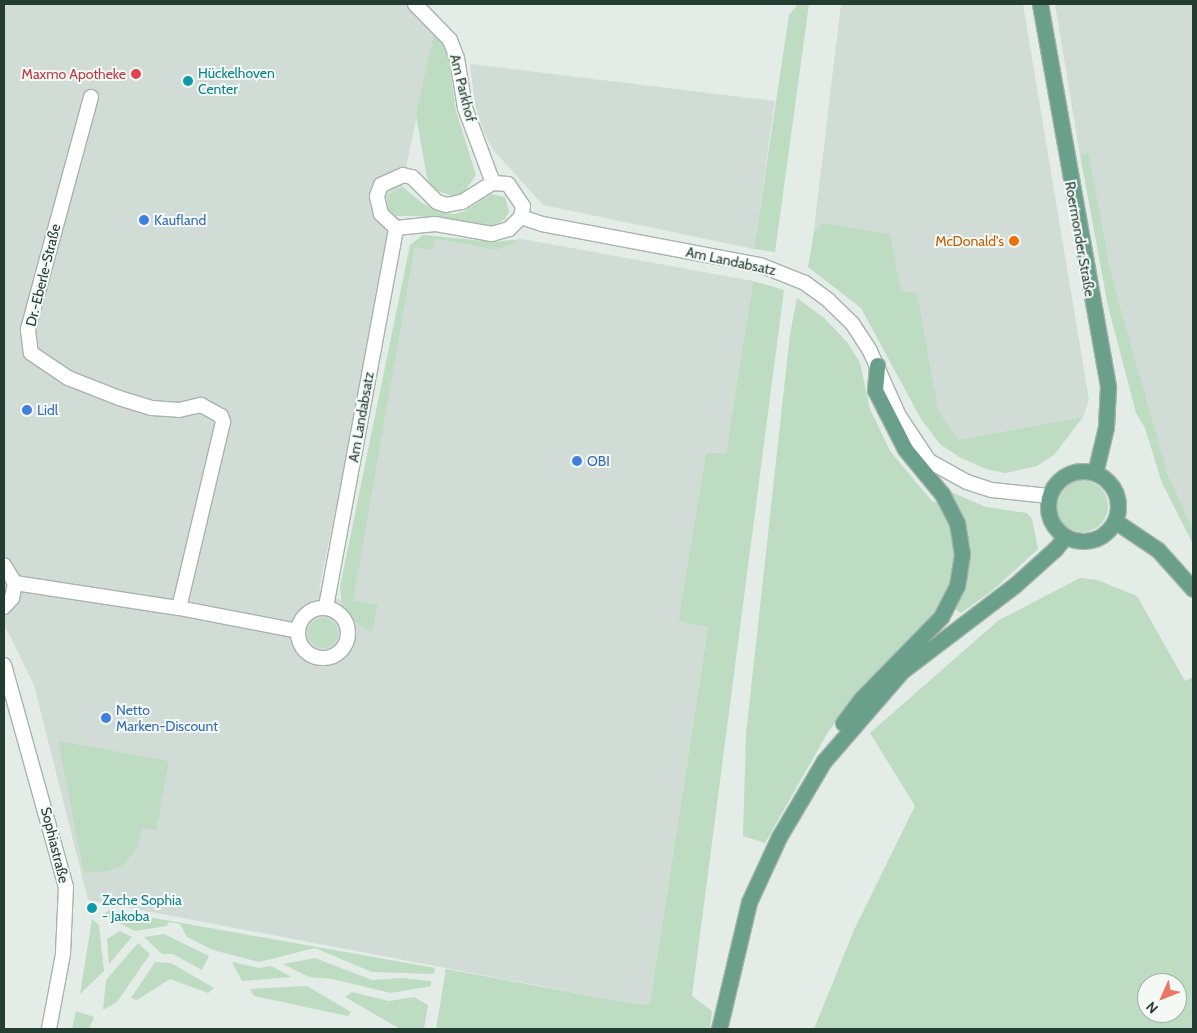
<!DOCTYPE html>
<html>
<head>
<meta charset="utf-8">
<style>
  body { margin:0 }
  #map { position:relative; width:1197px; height:1033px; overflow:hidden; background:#e3ece7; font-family:Cabin,sans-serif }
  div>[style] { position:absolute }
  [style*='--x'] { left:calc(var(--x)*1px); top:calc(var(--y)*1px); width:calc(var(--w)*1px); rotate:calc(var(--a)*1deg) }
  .built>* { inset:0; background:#d2dcd6 }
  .green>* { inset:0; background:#bedcc2 }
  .round { border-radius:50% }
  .roads { filter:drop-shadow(1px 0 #a6b4ad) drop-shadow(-1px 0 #a6b4ad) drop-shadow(0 1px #a6b4ad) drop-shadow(0 -1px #a6b4ad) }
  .minor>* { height:14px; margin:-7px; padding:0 7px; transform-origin:7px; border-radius:7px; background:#fff }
  .minor>.ring { margin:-7px; padding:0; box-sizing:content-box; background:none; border:14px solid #fff; border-radius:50% }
  .major>* { height:15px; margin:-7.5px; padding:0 7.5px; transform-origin:7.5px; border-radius:7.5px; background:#6a9f8c }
  .major>.ring { margin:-7.5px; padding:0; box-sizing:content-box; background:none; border:15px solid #6a9f8c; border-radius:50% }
  .dots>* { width:14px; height:14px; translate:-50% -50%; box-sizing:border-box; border:2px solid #f4f9f6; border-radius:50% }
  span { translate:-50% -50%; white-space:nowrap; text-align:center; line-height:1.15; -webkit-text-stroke:4px #f4f9f6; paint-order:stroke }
  .culture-label { font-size:14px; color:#0d838f }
  .left { translate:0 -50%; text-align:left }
  .health-label { font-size:14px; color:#be3a42 }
  .right { translate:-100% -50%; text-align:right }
  .street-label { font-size:14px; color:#243d33 }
  .shop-label { font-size:14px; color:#366cbe }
  .food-label { font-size:14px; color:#c56008 }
  .frame { position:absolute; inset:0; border:5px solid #243d33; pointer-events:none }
  .north { position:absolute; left:1137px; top:973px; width:50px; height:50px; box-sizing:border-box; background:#f4f9f6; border:1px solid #a1aea8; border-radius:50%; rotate:226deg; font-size:14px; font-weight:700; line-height:20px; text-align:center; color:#243d33 }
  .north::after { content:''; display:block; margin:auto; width:18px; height:22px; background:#ea7664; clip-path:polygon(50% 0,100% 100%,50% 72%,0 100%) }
</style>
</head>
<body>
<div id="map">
  <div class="built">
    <i style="clip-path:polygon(4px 4px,407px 4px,434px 32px,319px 590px,340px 600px,358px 625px,372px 631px,377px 604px,352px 602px,415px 247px,435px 239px,497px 250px,522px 239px,753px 281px,726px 454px,706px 453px,678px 621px,708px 626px,650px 1003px,641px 1005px,88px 900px,34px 685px,6px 628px,4px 628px)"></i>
    <i style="clip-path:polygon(841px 4px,1023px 4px,1089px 400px,1083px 417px,958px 440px,941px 427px,903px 326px,811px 254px)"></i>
    <i style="clip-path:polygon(1055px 4px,1193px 4px,1193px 529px,1168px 475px,1111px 273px,1089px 153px,1080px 155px)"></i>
    <i style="clip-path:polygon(470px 64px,775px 101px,754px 249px,543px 205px,495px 152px,484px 133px,475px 104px)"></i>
  </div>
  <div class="green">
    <i style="clip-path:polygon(798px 4px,809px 4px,775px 252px,754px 249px,789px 15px)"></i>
    <i style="clip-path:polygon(434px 32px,447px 46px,456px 111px,476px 175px,463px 194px,453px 196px,434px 190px,427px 178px,416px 115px)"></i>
    <i style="clip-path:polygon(1089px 153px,1111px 273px,1168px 475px,1193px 529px,1193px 544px,1162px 483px,1145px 428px,1136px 413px,1108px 306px,1080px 155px)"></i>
    <i style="clip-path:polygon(403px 187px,422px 203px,440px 212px,454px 214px,465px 211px,491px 194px,505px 197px,509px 212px,505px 219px,492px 227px,417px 216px,396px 216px,388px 209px,388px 195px)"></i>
    <i style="clip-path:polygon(822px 223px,890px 234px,901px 291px,917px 293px,938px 411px,958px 440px,1083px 417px,1054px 455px,1037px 466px,1005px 473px,986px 469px,959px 457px,940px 444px,921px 419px,861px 308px,808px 267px,814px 232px)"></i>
    <i style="clip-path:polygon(423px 235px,495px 242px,522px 239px,497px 250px,435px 239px,433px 250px,415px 247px,353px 601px,378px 604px,372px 632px,358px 625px,342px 606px,340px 587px,410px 245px)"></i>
    <i style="clip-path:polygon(753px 281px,784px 290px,692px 996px,712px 1011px,710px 1029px,436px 1029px,446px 969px,641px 1005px,650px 1003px,708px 627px,678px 621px,706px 453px,726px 453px)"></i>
    <i style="clip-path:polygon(797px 298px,824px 318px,847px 342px,860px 363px,870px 409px,890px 451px,925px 493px,933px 502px,940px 501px,954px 538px,954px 575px,939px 610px,848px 706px,828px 732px,765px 843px,743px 836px,746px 734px,790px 334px)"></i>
    <i class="round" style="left:1056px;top:480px;width:52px;height:52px"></i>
    <i style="clip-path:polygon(951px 492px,986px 507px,1027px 513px,1032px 519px,1038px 549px,993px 590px,961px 613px,954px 608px,963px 588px)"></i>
    <i style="clip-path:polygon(evenodd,1080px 578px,1097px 580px,1137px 596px,1185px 681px,1193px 677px,1193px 1029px,814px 1029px,854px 930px,915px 806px,870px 733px,999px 620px,1080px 578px,1147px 983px,1177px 983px,1177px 1013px,1147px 1013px,1147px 983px)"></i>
    <i class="round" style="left:308px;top:618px;width:30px;height:30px"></i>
    <i style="clip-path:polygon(58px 741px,169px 761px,156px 830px,142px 828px,137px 847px,125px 864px,107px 871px,84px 873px)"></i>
    <i style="clip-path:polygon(109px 910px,435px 968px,434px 974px,372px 972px,315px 948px,259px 962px,213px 950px,187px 937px,180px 924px,169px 922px,167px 926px,135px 931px,109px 918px,105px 913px)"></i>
    <i style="clip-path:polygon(92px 919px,99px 925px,104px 971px,80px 994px)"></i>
    <i style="clip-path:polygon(120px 931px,132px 937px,109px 964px,107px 939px)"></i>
    <i style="clip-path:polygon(164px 934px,209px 956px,202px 970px,173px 954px,162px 954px,144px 937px)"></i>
    <i style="clip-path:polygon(138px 943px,150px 954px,117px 1002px,103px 1010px,106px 980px)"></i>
    <i style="clip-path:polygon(315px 958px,372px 980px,402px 978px,431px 981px,431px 986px,391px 993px,332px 979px,309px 977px,283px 964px)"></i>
    <i style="clip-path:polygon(155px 962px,171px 963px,214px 988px,208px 993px,170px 979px,137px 1000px,131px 998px)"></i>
    <i style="clip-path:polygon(232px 962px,259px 968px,271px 966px,292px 977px,242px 981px)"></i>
    <i style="clip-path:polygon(307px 986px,351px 1012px,348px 1016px,254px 996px,250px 989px)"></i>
    <i style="clip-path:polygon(352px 992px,389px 1001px,414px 997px,428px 1005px,424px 1029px,400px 1029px,345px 997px)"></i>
    <i style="clip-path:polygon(76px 1011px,94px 1017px,89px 1029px,72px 1029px)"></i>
  </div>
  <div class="roads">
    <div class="minor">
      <i style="--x:415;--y:4;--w:50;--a:45.8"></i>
      <i style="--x:450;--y:40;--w:19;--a:69"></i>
      <i style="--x:457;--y:58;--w:51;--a:80.9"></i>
      <i style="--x:465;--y:108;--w:80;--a:69.5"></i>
      <i style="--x:91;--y:97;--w:218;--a:105.2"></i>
      <i style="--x:34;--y:307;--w:24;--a:105"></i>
      <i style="--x:28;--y:330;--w:23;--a:83"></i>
      <i style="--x:31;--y:353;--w:45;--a:34"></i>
      <i style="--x:68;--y:378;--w:55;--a:21.4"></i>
      <i style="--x:119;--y:398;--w:34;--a:17"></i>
      <i style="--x:152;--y:408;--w:27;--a:4"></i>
      <i style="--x:179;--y:410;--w:23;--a:-13"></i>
      <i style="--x:201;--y:405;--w:23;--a:29"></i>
      <i style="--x:221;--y:416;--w:6;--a:72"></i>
      <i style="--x:223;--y:422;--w:191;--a:103.3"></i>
      <i style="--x:403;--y:175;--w:9;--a:13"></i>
      <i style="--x:412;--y:177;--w:35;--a:45"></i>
      <i style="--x:437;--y:202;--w:9;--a:18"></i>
      <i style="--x:446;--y:205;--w:16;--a:-11"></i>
      <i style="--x:462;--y:202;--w:36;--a:-32"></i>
      <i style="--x:493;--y:183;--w:15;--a:4"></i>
      <i style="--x:508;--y:184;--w:27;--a:56"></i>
      <i style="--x:523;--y:206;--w:11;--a:100"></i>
      <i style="--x:521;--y:217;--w:17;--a:135"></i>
      <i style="--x:509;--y:229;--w:18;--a:164"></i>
      <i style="--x:492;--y:234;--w:58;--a:-170"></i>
      <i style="--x:435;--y:224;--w:39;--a:174"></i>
      <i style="--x:396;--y:228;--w:21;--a:-137"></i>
      <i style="--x:381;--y:214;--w:18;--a:-103"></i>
      <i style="--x:377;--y:196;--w:12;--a:-70"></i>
      <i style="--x:381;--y:185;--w:24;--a:-24"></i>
      <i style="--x:521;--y:217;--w:22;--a:18"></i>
      <i style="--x:542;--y:224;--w:222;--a:10.7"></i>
      <i style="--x:760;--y:265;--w:48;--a:21.8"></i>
      <i style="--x:805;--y:283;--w:29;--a:36"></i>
      <i style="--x:828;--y:300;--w:33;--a:44"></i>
      <i style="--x:852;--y:323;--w:33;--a:57"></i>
      <i style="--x:870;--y:351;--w:71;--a:66"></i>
      <i style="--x:899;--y:416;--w:54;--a:56.3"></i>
      <i style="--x:929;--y:461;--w:43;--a:28.9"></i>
      <i style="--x:967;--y:482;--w:26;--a:18"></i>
      <i style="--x:992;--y:490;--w:57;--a:6"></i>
      <i style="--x:4;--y:565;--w:21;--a:59"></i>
      <i style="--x:15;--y:583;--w:15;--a:101"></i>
      <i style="--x:12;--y:598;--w:12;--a:132"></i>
      <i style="--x:15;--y:583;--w:166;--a:8.7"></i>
      <i style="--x:179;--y:608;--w:121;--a:10.9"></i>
      <i style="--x:326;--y:607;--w:385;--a:-79.5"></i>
      <i class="ring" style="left:298px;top:608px;width:36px;height:36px"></i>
      <i style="--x:4;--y:665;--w:230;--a:74.4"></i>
      <i style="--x:66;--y:887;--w:67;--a:92.6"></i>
      <i style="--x:63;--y:954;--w:76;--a:100.6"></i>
    </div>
    <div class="major">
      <i style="--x:1040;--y:4;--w:389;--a:79.9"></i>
      <i style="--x:1108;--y:387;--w:40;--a:92.9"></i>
      <i style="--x:1106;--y:427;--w:47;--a:103.4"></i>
      <i class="ring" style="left:1048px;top:471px;width:55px;height:55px"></i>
      <i style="--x:1115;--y:521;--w:52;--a:34"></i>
      <i style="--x:1158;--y:550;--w:52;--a:48.1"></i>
      <i style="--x:843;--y:723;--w:30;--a:-53"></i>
      <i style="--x:861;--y:699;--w:115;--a:-45.7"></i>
      <i style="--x:941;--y:617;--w:35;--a:-63"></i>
      <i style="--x:957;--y:586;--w:32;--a:-81"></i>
      <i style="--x:962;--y:554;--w:31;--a:-99"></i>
      <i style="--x:957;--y:523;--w:33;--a:-117"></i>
      <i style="--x:942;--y:494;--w:58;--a:-129.4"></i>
      <i style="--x:905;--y:449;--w:66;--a:-117"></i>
      <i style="--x:875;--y:390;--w:25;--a:-85"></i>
      <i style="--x:719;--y:1029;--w:130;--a:-76.7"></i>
      <i style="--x:749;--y:902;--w:72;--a:-65.2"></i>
      <i style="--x:779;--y:837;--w:88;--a:-59.4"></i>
      <i style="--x:824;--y:761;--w:119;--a:-49.1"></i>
      <i style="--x:902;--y:671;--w:142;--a:-37.3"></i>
      <i style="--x:1015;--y:585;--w:54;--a:-42"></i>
      <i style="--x:1055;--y:549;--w:16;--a:-50"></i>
    </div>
  </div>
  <div class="dots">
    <i style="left:136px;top:74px;background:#e0444e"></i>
    <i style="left:188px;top:81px;background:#0f9aa8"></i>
    <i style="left:144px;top:220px;background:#3f7fe0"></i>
    <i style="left:1014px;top:241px;background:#e8710a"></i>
    <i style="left:27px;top:410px;background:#3f7fe0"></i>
    <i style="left:577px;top:461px;background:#3f7fe0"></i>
    <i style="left:106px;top:718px;background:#3f7fe0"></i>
    <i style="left:92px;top:908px;background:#0f9aa8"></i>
  </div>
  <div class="culture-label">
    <span class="left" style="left:198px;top:81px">Hückelhoven<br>Center</span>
    <span class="left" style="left:102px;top:908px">Zeche Sophia<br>- Jakoba</span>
  </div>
  <div class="health-label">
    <span class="right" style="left:126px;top:74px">Maxmo Apotheke</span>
  </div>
  <div class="street-label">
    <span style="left:463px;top:88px;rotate:76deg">Am Parkhof</span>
    <span style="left:1080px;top:239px;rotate:80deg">Roermonder Straße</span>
    <span style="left:731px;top:261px;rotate:12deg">Am Landabsatz</span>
    <span style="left:43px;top:275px;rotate:-76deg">Dr.-Eberle-Straße</span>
    <span style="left:361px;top:417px;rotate:-80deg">Am Landabsatz</span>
    <span style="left:55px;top:845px;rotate:76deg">Sophiastraße</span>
  </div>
  <div class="shop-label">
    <span class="left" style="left:154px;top:220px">Kaufland</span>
    <span class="left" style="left:37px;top:410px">Lidl</span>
    <span class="left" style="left:587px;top:461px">OBI</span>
    <span class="left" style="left:116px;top:718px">Netto<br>Marken-Discount</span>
  </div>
  <div class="food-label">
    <span class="right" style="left:1004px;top:241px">McDonald's</span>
  </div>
  <div class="frame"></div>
  <div class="north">N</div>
</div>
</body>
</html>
